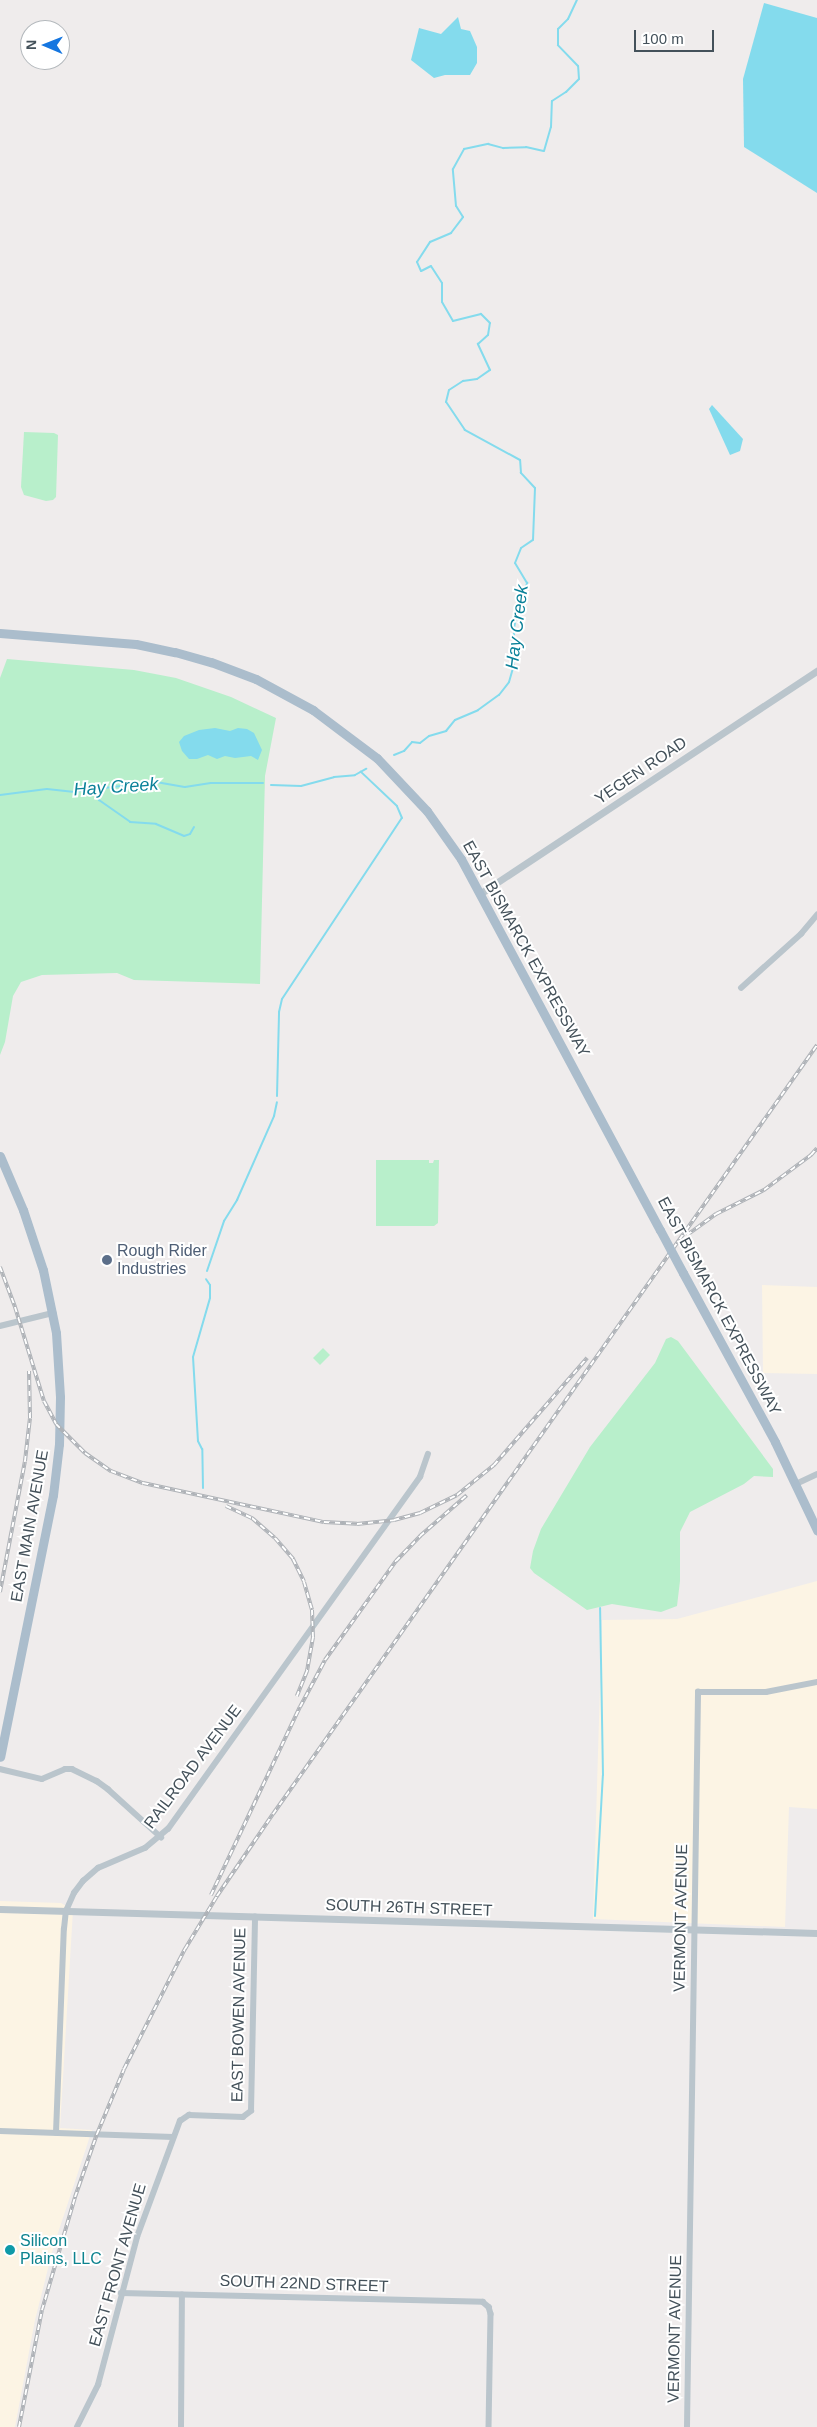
<!DOCTYPE html>
<html>
<head>
<meta charset="utf-8">
<style>
  body { margin:0 }
  #map { position:relative; width:817px; height:2427px; overflow:hidden; background:#efecec; font-family:Arial,sans-serif }
  div>[style] { position:absolute }
  [style*='--x'] { left:calc(var(--x)*1px); top:calc(var(--y)*1px); width:calc(var(--w)*1px); rotate:calc(var(--a)*1deg) }
  .commercial>* { inset:0; background:#fcf4e4 }
  .green>* { inset:0; background:#b8efcb }
  .water>* { inset:0; background:#84dbed }
  .stream>* { height:2px; margin:-1px; padding:0 1px; transform-origin:1px; border-radius:1px; background:#84dbed }
  .minor>* { height:5.5px; margin:-2.75px; padding:0 2.75px; transform-origin:2.75px; border-radius:2.75px; background:#bac5cc }
  .tertiary>* { height:7px; margin:-3.5px; padding:0 3.5px; transform-origin:3.5px; border-radius:3.5px; background:#bac5cc }
  .primary>* { height:9px; margin:-4.5px; padding:0 4.5px; transform-origin:4.5px; border-radius:4.5px; background:#abbdcc }
  .rail>* { height:4px; margin-top:-2px; transform-origin:0; background:repeating-linear-gradient(90deg,#fff 0 5.5px,#aeb2b7 0 11px); box-sizing:border-box; border-block:1px solid #aeb2b7 }
  .primary-bridge>* { height:9px; margin:-4.5px; padding:0 4.5px; transform-origin:4.5px; border-radius:4.5px; background:#abbdcc }
  .dots>* { width:14px; height:14px; translate:-50% -50%; box-sizing:border-box; border:2px solid #fff; border-radius:50% }
  span { translate:-50% -50%; white-space:nowrap; text-align:center; line-height:1.15; -webkit-text-stroke:4px #fff; paint-order:stroke }
  .street-label { font-size:16px; color:#44515a }
  .service-label { font-size:16px; color:#4e5e75 }
  .left { translate:0 -50%; text-align:left }
  .culture-label { font-size:16px; color:#0d838f }
  .water-label { font-size:18px; color:#0a8199; font-style:italic }
  .north { position:absolute; left:20px; top:20px; width:50px; height:50px; box-sizing:border-box; background:#fff; border:1px solid #b4b9bd; border-radius:50%; rotate:271deg; font-size:14px; font-weight:700; line-height:20px; text-align:center; color:#44515a }
  .north::after { content:''; display:block; margin:auto; width:18px; height:22px; background:#1576e0; clip-path:polygon(50% 0,100% 100%,50% 72%,0 100%) }
  .scale { position:absolute; left:634px; top:30px; width:80px; height:22px; box-sizing:border-box; border:2px solid #44515a; border-top:0; padding-left:6px; font-size:15px; line-height:18px; white-space:nowrap; color:#44515a; -webkit-text-stroke:4px #fff; paint-order:stroke }
</style>
</head>
<body>
<div id="map">
  <div class="commercial">
    <i style="clip-path:polygon(762px 1285px,817px 1287px,817px 1374px,763px 1373px)"></i>
    <i style="clip-path:polygon(817px 1581px,817px 1809px,789px 1807px,785px 1927px,593px 1919px,602px 1620px,677px 1619px)"></i>
    <i style="clip-path:polygon(0 1901px,61px 1903px,73px 1910px,60px 2128px,92px 2130px,54px 2245px,35px 2320px,15px 2427px,0 2427px)"></i>
  </div>
  <div class="green">
    <i style="clip-path:polygon(24px 432px,54px 433px,58px 435px,56px 497px,53px 500px,46px 501px,24px 495px,21px 487px)"></i>
    <i style="clip-path:polygon(7px 659px,134px 670px,176px 678px,231px 697px,276px 718px,265px 776px,260px 984px,134px 980px,117px 973px,42px 975px,21px 982px,13px 996px,5px 1042px,0 1055px,0 678px)"></i>
    <i style="clip-path:polygon(376px 1160px,429px 1160px,429px 1163px,433px 1163px,434px 1160px,439px 1160px,438px 1223px,434px 1226px,376px 1226px)"></i>
    <i style="clip-path:polygon(671px 1337px,678px 1341px,773px 1469px,773px 1477px,754px 1476px,744px 1484px,690px 1512px,680px 1532px,680px 1581px,677px 1606px,661px 1612px,612px 1604px,587px 1610px,534px 1573px,530px 1568px,533px 1551px,541px 1529px,590px 1447px,655px 1363px,666px 1339px)"></i>
    <i style="clip-path:polygon(323px 1348px,330px 1355px,320px 1365px,313px 1358px)"></i>
  </div>
  <div class="water">
    <i style="clip-path:polygon(764px 3px,817px 18px,817px 193px,744px 147px,743px 79px)"></i>
    <i style="clip-path:polygon(458px 17px,461px 29px,470px 31px,477px 47px,477px 63px,470px 75px,445px 75px,434px 78px,411px 60px,419px 28px,441px 34px)"></i>
    <i style="clip-path:polygon(712px 405px,743px 439px,740px 451px,730px 455px,709px 409px)"></i>
    <i style="clip-path:polygon(215px 728px,230px 731px,238px 728px,247px 729px,254px 733px,262px 750px,258px 760px,251px 756px,235px 758px,225px 756px,217px 759px,208px 755px,197px 759px,189px 759px,182px 751px,179px 742px,184px 736px,199px 730px)"></i>
  </div>
  <div class="stream">
    <i style="--x:394;--y:755;--w:11;--a:-22"></i>
    <i style="--x:404;--y:751;--w:12;--a:-48"></i>
    <i style="--x:412;--y:742;--w:8;--a:7"></i>
    <i style="--x:420;--y:743;--w:11;--a:-38"></i>
    <i style="--x:429;--y:736;--w:18;--a:-16"></i>
    <i style="--x:446;--y:731;--w:14;--a:-51"></i>
    <i style="--x:455;--y:720;--w:25;--a:-23"></i>
    <i style="--x:478;--y:710;--w:26;--a:-36"></i>
    <i style="--x:499;--y:695;--w:16;--a:-52"></i>
    <i style="--x:509;--y:682;--w:18;--a:-74"></i>
    <i style="--x:514;--y:665;--w:37;--a:-90"></i>
    <i style="--x:514;--y:628;--w:21;--a:-79"></i>
    <i style="--x:518;--y:607;--w:26;--a:-69"></i>
    <i style="--x:527;--y:583;--w:23;--a:-121"></i>
    <i style="--x:515;--y:563;--w:16;--a:-68"></i>
    <i style="--x:521;--y:548;--w:14;--a:-34"></i>
    <i style="--x:533;--y:540;--w:52;--a:-87.8"></i>
    <i style="--x:535;--y:488;--w:21;--a:-133"></i>
    <i style="--x:521;--y:473;--w:13;--a:-94"></i>
    <i style="--x:520;--y:460;--w:63;--a:-151.4"></i>
    <i style="--x:465;--y:430;--w:34;--a:-124"></i>
    <i style="--x:446;--y:402;--w:12;--a:-76"></i>
    <i style="--x:449;--y:390;--w:17;--a:-33"></i>
    <i style="--x:463;--y:381;--w:14;--a:-8"></i>
    <i style="--x:477;--y:379;--w:16;--a:-35"></i>
    <i style="--x:490;--y:370;--w:29;--a:-115"></i>
    <i style="--x:478;--y:344;--w:13;--a:-42"></i>
    <i style="--x:488;--y:335;--w:12;--a:-81"></i>
    <i style="--x:490;--y:323;--w:13;--a:-135"></i>
    <i style="--x:481;--y:314;--w:29;--a:166"></i>
    <i style="--x:453;--y:321;--w:22;--a:-120"></i>
    <i style="--x:442;--y:302;--w:19;--a:-90"></i>
    <i style="--x:442;--y:283;--w:20;--a:-123"></i>
    <i style="--x:431;--y:266;--w:11;--a:153"></i>
    <i style="--x:421;--y:271;--w:10;--a:-114"></i>
    <i style="--x:417;--y:262;--w:24;--a:-57"></i>
    <i style="--x:430;--y:242;--w:23;--a:-23"></i>
    <i style="--x:451;--y:233;--w:20;--a:-53"></i>
    <i style="--x:463;--y:217;--w:13;--a:-122"></i>
    <i style="--x:456;--y:206;--w:37;--a:-95"></i>
    <i style="--x:453;--y:169;--w:23;--a:-61"></i>
    <i style="--x:464;--y:149;--w:25;--a:-12"></i>
    <i style="--x:488;--y:144;--w:16;--a:15"></i>
    <i style="--x:503;--y:148;--w:23;--a:-2"></i>
    <i style="--x:526;--y:147;--w:18;--a:13"></i>
    <i style="--x:544;--y:151;--w:25;--a:-74"></i>
    <i style="--x:551;--y:127;--w:26;--a:-88"></i>
    <i style="--x:552;--y:101;--w:17;--a:-33"></i>
    <i style="--x:566;--y:92;--w:18;--a:-45"></i>
    <i style="--x:579;--y:79;--w:13;--a:-94"></i>
    <i style="--x:578;--y:66;--w:29;--a:-134"></i>
    <i style="--x:558;--y:45;--w:16;--a:-90"></i>
    <i style="--x:558;--y:29;--w:14;--a:-45"></i>
    <i style="--x:568;--y:19;--w:21;--a:-65"></i>
    <i style="--x:271;--y:785;--w:30;--a:2"></i>
    <i style="--x:301;--y:786;--w:34;--a:-15"></i>
    <i style="--x:334;--y:777;--w:21;--a:-5"></i>
    <i style="--x:355;--y:775;--w:13;--a:-29"></i>
    <i style="--x:95;--y:790;--w:11;--a:68"></i>
    <i style="--x:99;--y:800;--w:38;--a:35"></i>
    <i style="--x:130;--y:822;--w:26;--a:4"></i>
    <i style="--x:156;--y:824;--w:30;--a:23"></i>
    <i style="--x:184;--y:836;--w:6;--a:-18"></i>
    <i style="--x:190;--y:834;--w:8;--a:-60"></i>
    <i style="--x:0;--y:795;--w:47;--a:-7.3"></i>
    <i style="--x:47;--y:789;--w:30;--a:6"></i>
    <i style="--x:77;--y:792;--w:11;--a:-22"></i>
    <i style="--x:87;--y:788;--w:8;--a:7"></i>
    <i style="--x:95;--y:789;--w:61;--a:-6.5"></i>
    <i style="--x:156;--y:782;--w:29;--a:10"></i>
    <i style="--x:185;--y:787;--w:26;--a:-9"></i>
    <i style="--x:211;--y:783;--w:52;--a:0"></i>
    <i style="--x:277;--y:1096;--w:84;--a:-88.6"></i>
    <i style="--x:279;--y:1012;--w:13;--a:-77"></i>
    <i style="--x:282;--y:999;--w:217;--a:-56.5"></i>
    <i style="--x:402;--y:818;--w:13;--a:-113"></i>
    <i style="--x:397;--y:806;--w:50;--a:-136.6"></i>
    <i style="--x:207;--y:1271;--w:53;--a:-71.2"></i>
    <i style="--x:224;--y:1221;--w:25;--a:-58"></i>
    <i style="--x:237;--y:1200;--w:92;--a:-66.2"></i>
    <i style="--x:274;--y:1116;--w:14;--a:-78"></i>
    <i style="--x:203;--y:1488;--w:39;--a:-91"></i>
    <i style="--x:202;--y:1449;--w:9;--a:-117"></i>
    <i style="--x:198;--y:1441;--w:84;--a:-93.4"></i>
    <i style="--x:193;--y:1357;--w:61;--a:-73.9"></i>
    <i style="--x:210;--y:1298;--w:13;--a:-90"></i>
    <i style="--x:210;--y:1285;--w:7;--a:-124"></i>
    <i style="--x:595;--y:1916;--w:141;--a:-86.8"></i>
    <i style="--x:603;--y:1775;--w:167;--a:-91"></i>
  </div>
  <div class="minor">
    <i style="--x:741;--y:988;--w:81;--a:-42"></i>
    <i style="--x:801;--y:934;--w:25;--a:-50"></i>
    <i style="--x:0;--y:1326;--w:55;--a:-13.8"></i>
    <i style="--x:796;--y:1484;--w:23;--a:-25"></i>
    <i style="--x:0;--y:1769;--w:43;--a:13.4"></i>
    <i style="--x:42;--y:1779;--w:25;--a:-23"></i>
    <i style="--x:65;--y:1769;--w:7;--a:0"></i>
    <i style="--x:72;--y:1769;--w:28;--a:26"></i>
    <i style="--x:97;--y:1781;--w:14;--a:36"></i>
    <i style="--x:108;--y:1789;--w:72;--a:42.2"></i>
    <i style="--x:0;--y:2131;--w:173;--a:2"></i>
    <i style="--x:56;--y:2133;--w:204;--a:-87.8"></i>
    <i style="--x:64;--y:1929;--w:18;--a:-84"></i>
    <i style="--x:66;--y:1911;--w:20;--a:-66"></i>
    <i style="--x:74;--y:1893;--w:15;--a:-53"></i>
    <i style="--x:83;--y:1881;--w:20;--a:-41"></i>
    <i style="--x:98;--y:1868;--w:51;--a:-23.1"></i>
    <i style="--x:145;--y:1848;--w:30;--a:-40"></i>
    <i style="--x:168;--y:1829;--w:433;--a:-54.4"></i>
    <i style="--x:420;--y:1477;--w:24;--a:-71"></i>
    <i style="--x:121;--y:2293;--w:362;--a:1.4"></i>
    <i style="--x:483;--y:2302;--w:8;--a:40"></i>
    <i style="--x:489;--y:2307;--w:7;--a:74"></i>
    <i style="--x:491;--y:2314;--w:113;--a:91"></i>
    <i style="--x:77;--y:2427;--w:47;--a:-63.4"></i>
    <i style="--x:98;--y:2385;--w:153;--a:-75.2"></i>
    <i style="--x:137;--y:2237;--w:124;--a:-69.7"></i>
    <i style="--x:180;--y:2121;--w:11;--a:-34"></i>
    <i style="--x:189;--y:2115;--w:54;--a:2.1"></i>
    <i style="--x:243;--y:2117;--w:10;--a:-37"></i>
    <i style="--x:251;--y:2111;--w:194;--a:-88.8"></i>
    <i style="--x:181;--y:2427;--w:132;--a:-89.6"></i>
    <i style="--x:687;--y:2427;--w:735;--a:-89.14"></i>
    <i style="--x:698;--y:1692;--w:68;--a:0"></i>
    <i style="--x:766;--y:1692;--w:52;--a:-11.1"></i>
  </div>
  <div class="tertiary">
    <i style="--x:481;--y:893;--w:403;--a:-33.5"></i>
    <i style="--x:0;--y:1909;--w:817;--a:1.68"></i>
  </div>
  <div class="primary">
    <i style="--x:0;--y:633;--w:136;--a:4.6"></i>
    <i style="--x:136;--y:644;--w:40;--a:12"></i>
    <i style="--x:175;--y:652;--w:37;--a:16"></i>
    <i style="--x:211;--y:662;--w:48;--a:20.7"></i>
    <i style="--x:256;--y:679;--w:65;--a:28.5"></i>
    <i style="--x:313;--y:710;--w:80;--a:36.9"></i>
    <i style="--x:377;--y:758;--w:73;--a:46.7"></i>
    <i style="--x:427;--y:811;--w:59;--a:54.7"></i>
    <i style="--x:461;--y:859;--w:421;--a:61.8"></i>
    <i style="--x:0;--y:1156;--w:59;--a:66.9"></i>
    <i style="--x:23;--y:1210;--w:63;--a:71.6"></i>
    <i style="--x:43;--y:1270;--w:64;--a:78.3"></i>
    <i style="--x:56;--y:1333;--w:64;--a:86.4"></i>
    <i style="--x:60;--y:1397;--w:47;--a:91.2"></i>
    <i style="--x:59;--y:1444;--w:51;--a:96.7"></i>
    <i style="--x:53;--y:1495;--w:267;--a:101.4"></i>
    <i style="--x:683;--y:1273;--w:192;--a:61.4"></i>
    <i style="--x:775;--y:1442;--w:98;--a:64.5"></i>
  </div>
  <div class="rail">
    <i style="--x:687;--y:1235;--w:36;--a:-36"></i>
    <i style="--x:716;--y:1214;--w:54;--a:-26.6"></i>
    <i style="--x:764;--y:1190;--w:59;--a:-36.7"></i>
    <i style="--x:811;--y:1155;--w:9;--a:-49"></i>
    <i style="--x:0;--y:1267;--w:43;--a:69.4"></i>
    <i style="--x:15;--y:1307;--w:98;--a:72.9"></i>
    <i style="--x:44;--y:1401;--w:26;--a:62"></i>
    <i style="--x:56;--y:1424;--w:41;--a:45"></i>
    <i style="--x:85;--y:1453;--w:32;--a:35"></i>
    <i style="--x:111;--y:1471;--w:34;--a:21"></i>
    <i style="--x:143;--y:1483;--w:185;--a:12.2"></i>
    <i style="--x:324;--y:1522;--w:33;--a:3"></i>
    <i style="--x:357;--y:1524;--w:37;--a:-6"></i>
    <i style="--x:394;--y:1520;--w:27;--a:-15"></i>
    <i style="--x:420;--y:1513;--w:41;--a:-25.9"></i>
    <i style="--x:457;--y:1495;--w:48;--a:-39"></i>
    <i style="--x:494;--y:1465;--w:142;--a:-49"></i>
    <i style="--x:226;--y:1506;--w:29;--a:25"></i>
    <i style="--x:252;--y:1518;--w:30;--a:41"></i>
    <i style="--x:275;--y:1538;--w:28;--a:49"></i>
    <i style="--x:293;--y:1559;--w:25;--a:64"></i>
    <i style="--x:304;--y:1582;--w:29;--a:74"></i>
    <i style="--x:312;--y:1610;--w:27;--a:88"></i>
    <i style="--x:313;--y:1637;--w:35;--a:100"></i>
    <i style="--x:307;--y:1671;--w:27;--a:112"></i>
    <i style="--x:0;--y:1592;--w:133;--a:-79.2"></i>
    <i style="--x:25;--y:1461;--w:43;--a:-83.4"></i>
    <i style="--x:30;--y:1418;--w:47;--a:-91.2"></i>
    <i style="--x:211;--y:1895;--w:208;--a:-64.7"></i>
    <i style="--x:300;--y:1707;--w:53;--a:-62"></i>
    <i style="--x:325;--y:1660;--w:122;--a:-54.4"></i>
    <i style="--x:396;--y:1561;--w:35;--a:-46"></i>
    <i style="--x:420;--y:1536;--w:62;--a:-41.1"></i>
    <i style="--x:19;--y:2427;--w:119;--a:-78.9"></i>
    <i style="--x:42;--y:2310;--w:118;--a:-73.7"></i>
    <i style="--x:75;--y:2197;--w:67;--a:-70.8"></i>
    <i style="--x:97;--y:2134;--w:70;--a:-67.4"></i>
    <i style="--x:124;--y:2069;--w:135;--a:-63.1"></i>
    <i style="--x:185;--y:1949;--w:62;--a:-58.9"></i>
    <i style="--x:217;--y:1896;--w:99;--a:-55.7"></i>
    <i style="--x:273;--y:1814;--w:942;--a:-54.72"></i>
  </div>
  <div class="primary-bridge">
    <i style="--x:660;--y:1230;--w:49;--a:61.9"></i>
  </div>
  <div class="dots">
    <i style="left:107px;top:1260px;background:#5c6f8a"></i>
    <i style="left:10px;top:2250px;background:#0f9aa8"></i>
  </div>
  <div class="street-label">
    <span style="left:641px;top:771px;rotate:-34deg">YEGEN ROAD</span>
    <span style="left:526px;top:949px;rotate:61deg">EAST BISMARCK EXPRESSWAY</span>
    <span style="left:719px;top:1306px;rotate:62deg">EAST BISMARCK EXPRESSWAY</span>
    <span style="left:30px;top:1526px;rotate:-80deg">EAST MAIN AVENUE</span>
    <span style="left:193px;top:1767px;rotate:-53deg">RAILROAD AVENUE</span>
    <span style="left:409px;top:1908px;rotate:2deg">SOUTH 26TH STREET</span>
    <span style="left:681px;top:1918px;rotate:-89deg">VERMONT AVENUE</span>
    <span style="left:239px;top:2015px;rotate:-89deg">EAST BOWEN AVENUE</span>
    <span style="left:118px;top:2265px;rotate:-74deg">EAST FRONT AVENUE</span>
    <span style="left:304px;top:2284px;rotate:2deg">SOUTH 22ND STREET</span>
    <span style="left:675px;top:2329px;rotate:-89deg">VERMONT AVENUE</span>
  </div>
  <div class="service-label">
    <span class="left" style="left:117px;top:1260px">Rough Rider<br>Industries</span>
  </div>
  <div class="culture-label">
    <span class="left" style="left:20px;top:2250px">Silicon<br>Plains, LLC</span>
  </div>
  <div class="water-label">
    <span style="left:517px;top:627px;rotate:-83deg">Hay Creek</span>
    <span style="left:116px;top:787px;rotate:-4deg">Hay Creek</span>
  </div>
  <div class="north">N</div>
  <div class="scale">100 m</div>
</div>
</body>
</html>
